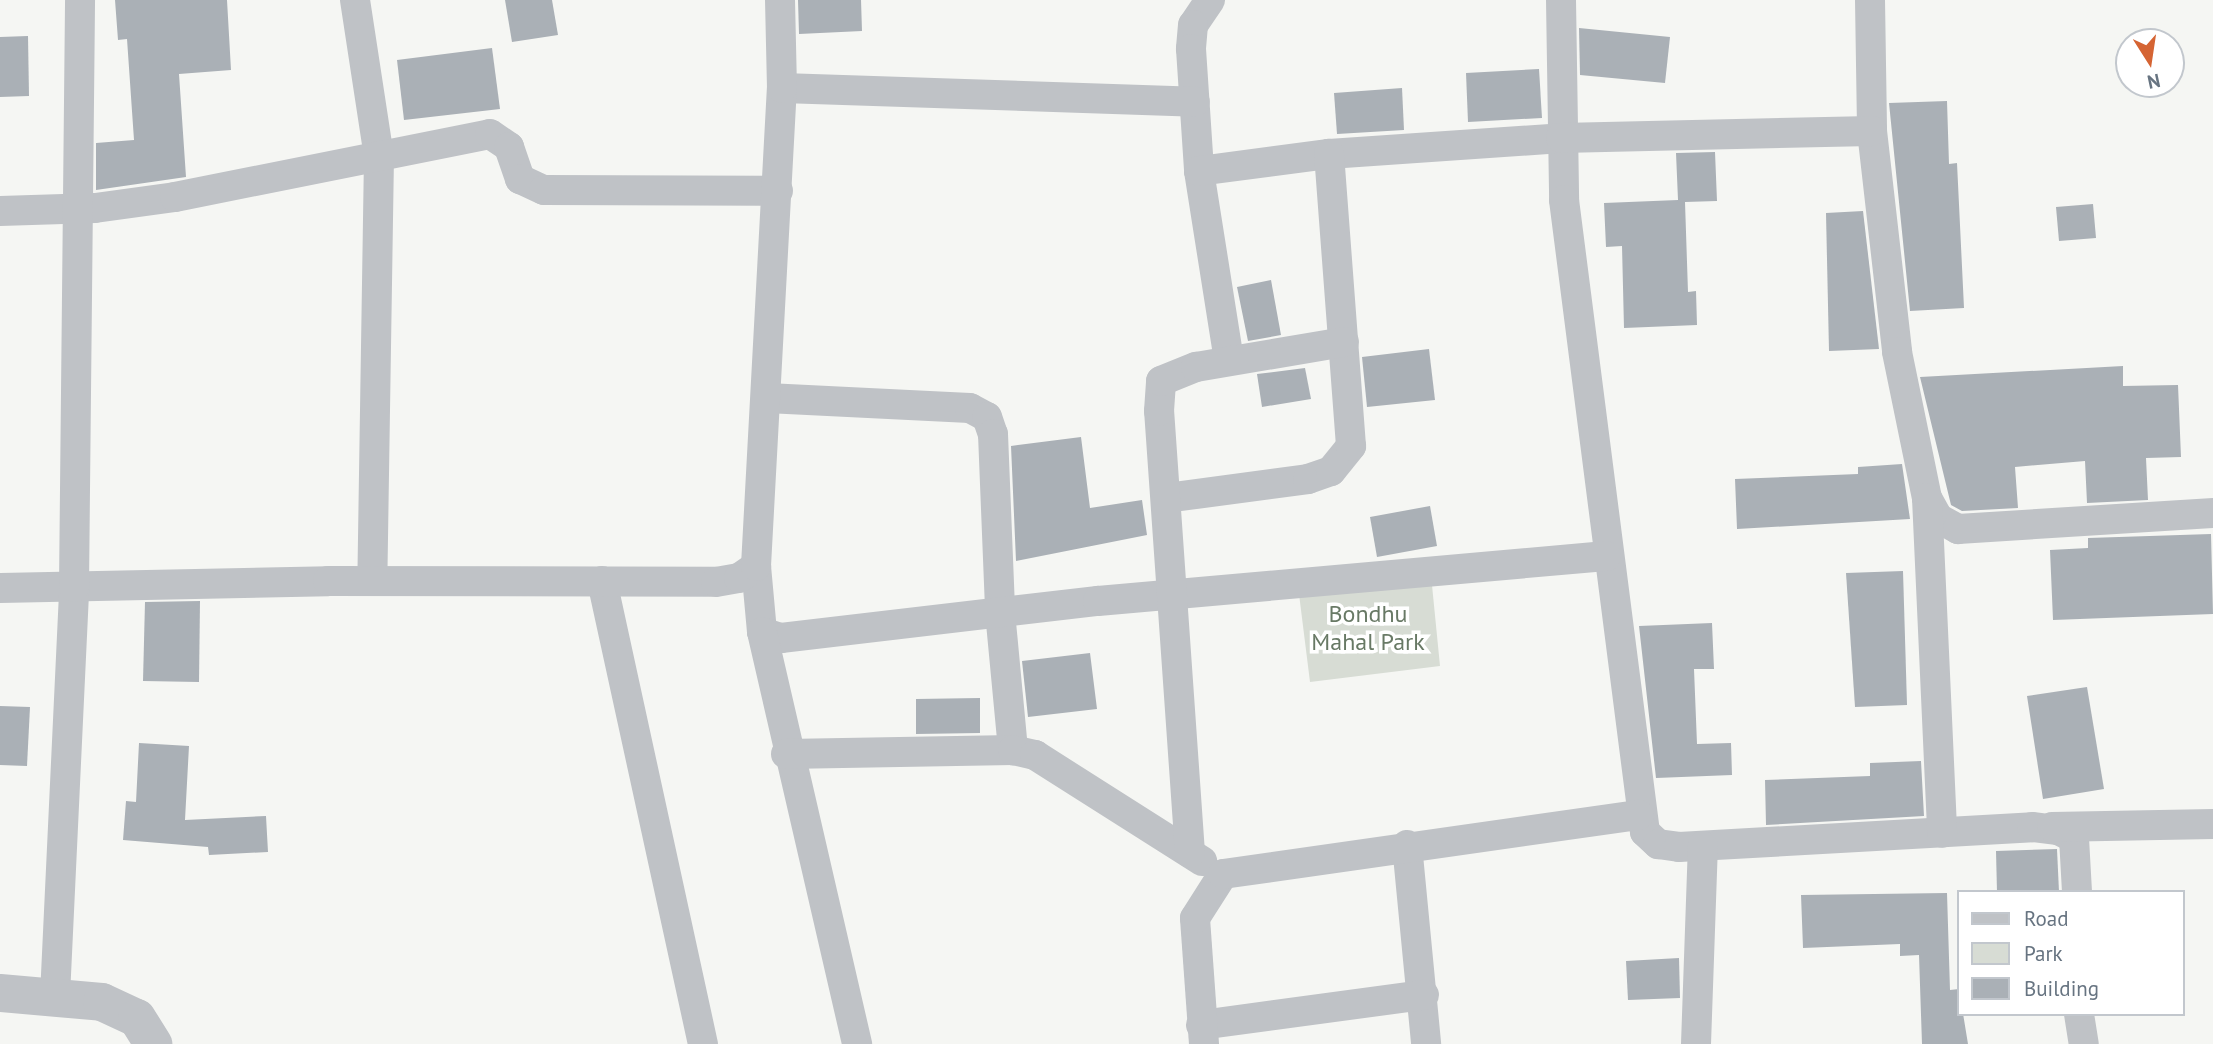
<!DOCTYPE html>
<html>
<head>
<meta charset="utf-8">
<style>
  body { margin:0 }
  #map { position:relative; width:2213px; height:1044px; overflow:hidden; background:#f5f6f3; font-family:"PT Sans",sans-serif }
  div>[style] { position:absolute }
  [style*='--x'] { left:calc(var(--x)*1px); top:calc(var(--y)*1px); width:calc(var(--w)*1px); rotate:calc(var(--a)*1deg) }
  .green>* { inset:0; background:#d7dcd4 }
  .building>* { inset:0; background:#aab0b6 }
  .minor>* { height:30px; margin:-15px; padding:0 15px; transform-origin:15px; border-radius:15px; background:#bfc2c6 }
  .tertiary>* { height:38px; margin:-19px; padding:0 19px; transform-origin:19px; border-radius:19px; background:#bfc2c6 }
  span { translate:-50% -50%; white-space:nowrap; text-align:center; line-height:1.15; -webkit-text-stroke:7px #fff; paint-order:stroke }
  .park-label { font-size:24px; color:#687965 }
  .legend { position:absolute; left:1957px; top:890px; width:228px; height:126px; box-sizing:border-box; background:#fff; border:2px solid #c2c7cd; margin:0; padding:9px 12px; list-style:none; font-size:21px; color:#677481 }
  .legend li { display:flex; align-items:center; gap:14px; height:35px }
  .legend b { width:35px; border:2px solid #c2c7cd }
  .north { position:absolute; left:2115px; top:28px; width:70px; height:70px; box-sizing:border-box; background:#fff; border:2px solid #c2c7cd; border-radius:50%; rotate:168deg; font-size:19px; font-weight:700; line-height:28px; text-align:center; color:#677481 }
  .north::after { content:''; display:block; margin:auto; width:24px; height:32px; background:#d56433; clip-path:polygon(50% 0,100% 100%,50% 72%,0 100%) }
</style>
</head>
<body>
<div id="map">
  <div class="green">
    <i style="clip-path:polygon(1431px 575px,1440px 666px,1310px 682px,1298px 586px)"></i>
  </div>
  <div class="building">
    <i style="clip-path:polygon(115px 0,227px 0,231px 70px,179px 74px,186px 177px,96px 190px,96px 143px,134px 140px,127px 39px,118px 40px)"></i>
    <i style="clip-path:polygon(505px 0,552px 0,558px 35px,512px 42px)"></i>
    <i style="clip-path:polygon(798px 0,861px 0,862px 31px,799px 34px)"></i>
    <i style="clip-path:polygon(1579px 28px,1670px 37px,1665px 83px,1580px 75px)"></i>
    <i style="clip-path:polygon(28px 36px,29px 96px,0 97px,0 37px)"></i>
    <i style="clip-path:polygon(492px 48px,500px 109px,404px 120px,397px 60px)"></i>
    <i style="clip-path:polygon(1539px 69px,1542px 118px,1468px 122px,1466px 73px)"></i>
    <i style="clip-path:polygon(1402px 88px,1404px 130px,1337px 134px,1334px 93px)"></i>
    <i style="clip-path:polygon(1947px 101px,1949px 164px,1957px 163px,1964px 308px,1910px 311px,1889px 103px)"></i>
    <i style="clip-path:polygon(1715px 152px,1717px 201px,1685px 202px,1688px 292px,1696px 291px,1697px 325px,1624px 328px,1622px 246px,1606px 247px,1604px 203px,1678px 200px,1676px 153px)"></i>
    <i style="clip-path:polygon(2093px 204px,2096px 238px,2059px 241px,2056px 207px)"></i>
    <i style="clip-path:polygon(1863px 211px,1879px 349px,1829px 351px,1826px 213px)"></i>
    <i style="clip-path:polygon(1271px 280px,1281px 335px,1248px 341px,1237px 287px)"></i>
    <i style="clip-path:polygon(1429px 349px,1435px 400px,1367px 407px,1362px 357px)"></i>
    <i style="clip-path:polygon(2123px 366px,2123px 386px,2178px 385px,2181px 457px,2146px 458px,2148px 500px,2087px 503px,2085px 461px,2015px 467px,2018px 508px,1962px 511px,1951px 505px,1920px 377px)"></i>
    <i style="clip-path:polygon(1305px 368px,1311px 399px,1262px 407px,1257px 374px)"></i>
    <i style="clip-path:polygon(1081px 437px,1090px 508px,1142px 500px,1147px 535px,1016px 561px,1011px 446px)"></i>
    <i style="clip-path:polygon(1902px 464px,1910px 519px,1737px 529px,1735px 479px,1858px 474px,1858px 467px)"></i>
    <i style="clip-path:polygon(1430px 506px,1437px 546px,1377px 557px,1370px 517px)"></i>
    <i style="clip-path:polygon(2211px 534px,2213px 614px,2053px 620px,2050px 550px,2088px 548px,2088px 538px)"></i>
    <i style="clip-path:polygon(1903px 571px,1907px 705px,1855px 707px,1846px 573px)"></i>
    <i style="clip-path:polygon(200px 601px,199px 682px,143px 681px,145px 602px)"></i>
    <i style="clip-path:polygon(1712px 623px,1714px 669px,1694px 669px,1697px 744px,1731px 743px,1732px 775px,1656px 778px,1639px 626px)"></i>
    <i style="clip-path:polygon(1090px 653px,1097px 709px,1028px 717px,1022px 661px)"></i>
    <i style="clip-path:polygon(2087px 687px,2104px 789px,2043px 799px,2027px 696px)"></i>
    <i style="clip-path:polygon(980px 698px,980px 733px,916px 734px,916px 699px)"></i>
    <i style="clip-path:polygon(0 706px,30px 707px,27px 766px,0 765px)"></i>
    <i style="clip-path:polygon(139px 743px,189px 746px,185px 820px,266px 816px,268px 852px,209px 855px,208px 847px,123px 840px,126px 801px,136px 802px)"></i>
    <i style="clip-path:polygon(1921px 761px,1924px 816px,1766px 825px,1765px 780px,1870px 776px,1870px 763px)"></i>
    <i style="clip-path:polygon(2057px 849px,2059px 892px,1997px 892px,1996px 851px)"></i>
    <i style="clip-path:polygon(1947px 893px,1950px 990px,1959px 989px,1968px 1044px,1922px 1044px,1919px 955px,1900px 956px,1900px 944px,1803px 948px,1801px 895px)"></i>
    <i style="clip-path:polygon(1679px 958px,1680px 998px,1628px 1000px,1626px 961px)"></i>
  </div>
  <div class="minor">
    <i style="--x:355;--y:0;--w:158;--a:81.3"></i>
    <i style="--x:379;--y:156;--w:425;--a:90.9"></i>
    <i style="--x:1210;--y:0;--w:30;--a:124"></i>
    <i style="--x:1193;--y:25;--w:24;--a:95"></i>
    <i style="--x:1191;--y:49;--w:122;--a:86.2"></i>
    <i style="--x:1199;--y:171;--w:191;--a:81"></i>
    <i style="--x:1561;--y:0;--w:200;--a:89.1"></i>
    <i style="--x:1564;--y:200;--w:637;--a:82.7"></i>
    <i style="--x:1645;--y:832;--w:18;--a:43"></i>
    <i style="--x:1658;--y:844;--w:21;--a:8"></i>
    <i style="--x:1679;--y:847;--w:354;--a:-3.2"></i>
    <i style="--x:2032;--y:827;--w:26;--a:7"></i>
    <i style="--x:2058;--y:830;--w:18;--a:27"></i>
    <i style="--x:2074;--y:838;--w:54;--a:86.8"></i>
    <i style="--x:1870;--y:0;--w:131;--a:89.1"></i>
    <i style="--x:1872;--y:131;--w:222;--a:83.5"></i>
    <i style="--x:1897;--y:352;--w:149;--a:78.4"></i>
    <i style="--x:1927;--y:498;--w:23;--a:61"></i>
    <i style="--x:1938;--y:518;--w:23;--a:29"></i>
    <i style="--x:1958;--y:529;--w:256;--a:-3.6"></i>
    <i style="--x:782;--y:88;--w:413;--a:1.9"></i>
    <i style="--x:1199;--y:171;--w:131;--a:-7.5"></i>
    <i style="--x:1329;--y:154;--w:233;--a:-3.9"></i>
    <i style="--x:1561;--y:138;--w:311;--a:-1.3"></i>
    <i style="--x:0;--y:211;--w:95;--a:-1.8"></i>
    <i style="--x:95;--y:208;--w:81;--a:-7.8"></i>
    <i style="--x:175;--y:197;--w:321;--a:-11.3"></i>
    <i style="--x:490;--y:134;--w:23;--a:34"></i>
    <i style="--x:509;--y:147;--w:34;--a:71"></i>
    <i style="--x:520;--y:179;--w:26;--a:25"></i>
    <i style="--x:544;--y:190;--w:234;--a:0.2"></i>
    <i style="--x:767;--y:398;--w:203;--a:2.8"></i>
    <i style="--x:970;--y:408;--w:19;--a:28"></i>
    <i style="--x:987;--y:417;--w:18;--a:71"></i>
    <i style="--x:993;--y:434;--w:178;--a:87.7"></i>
    <i style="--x:1000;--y:612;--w:139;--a:84.6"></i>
    <i style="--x:1166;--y:498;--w:143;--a:-7.6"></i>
    <i style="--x:1308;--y:479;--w:24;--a:-19"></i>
    <i style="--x:1331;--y:471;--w:32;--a:-51"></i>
    <i style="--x:1351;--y:446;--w:293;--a:-94.3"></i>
    <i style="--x:1927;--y:498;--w:335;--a:87.4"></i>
    <i style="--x:756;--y:566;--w:66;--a:84.8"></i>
    <i style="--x:762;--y:632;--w:20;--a:18"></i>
    <i style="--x:781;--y:638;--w:319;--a:-6.7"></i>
    <i style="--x:1098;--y:601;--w:510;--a:-5.06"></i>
    <i style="--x:602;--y:581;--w:474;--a:77.7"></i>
    <i style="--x:0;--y:588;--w:328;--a:-1.2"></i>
    <i style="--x:328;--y:581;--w:388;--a:0.1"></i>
    <i style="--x:716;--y:582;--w:23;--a:-10"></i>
    <i style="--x:739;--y:578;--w:21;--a:-35"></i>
    <i style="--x:756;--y:566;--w:479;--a:-86.9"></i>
    <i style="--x:782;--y:88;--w:88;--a:-91.3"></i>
    <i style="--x:762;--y:632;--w:423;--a:77"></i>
    <i style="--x:786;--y:754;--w:227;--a:-1"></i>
    <i style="--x:1013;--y:750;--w:23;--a:13"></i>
    <i style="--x:1035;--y:755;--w:198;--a:32.4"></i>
    <i style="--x:2052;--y:827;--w:161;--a:-1.1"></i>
    <i style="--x:1407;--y:845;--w:200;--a:84.5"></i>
    <i style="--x:1190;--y:853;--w:443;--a:-94"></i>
    <i style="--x:1159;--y:411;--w:30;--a:-86"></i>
    <i style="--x:1161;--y:381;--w:38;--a:-22"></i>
    <i style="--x:1196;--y:367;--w:150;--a:-9.6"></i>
    <i style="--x:55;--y:996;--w:409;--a:-87.3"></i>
    <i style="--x:74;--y:587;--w:587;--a:-89.41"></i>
    <i style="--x:2079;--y:1014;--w:30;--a:81"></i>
    <i style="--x:1201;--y:1025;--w:225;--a:-7.7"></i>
    <i style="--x:1204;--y:1044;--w:126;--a:-94.1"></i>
    <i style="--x:1195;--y:918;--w:52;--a:-57.5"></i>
    <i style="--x:1223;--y:874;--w:420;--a:-8.1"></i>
    <i style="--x:1696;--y:1044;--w:198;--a:-88"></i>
  </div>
  <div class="tertiary">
    <i style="--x:0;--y:993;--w:102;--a:5"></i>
    <i style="--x:102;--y:1002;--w:38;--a:25"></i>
    <i style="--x:137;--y:1018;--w:31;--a:58"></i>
  </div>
  <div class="park-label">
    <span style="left:1368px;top:628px">Bondhu<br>Mahal Park</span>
  </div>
  <ul class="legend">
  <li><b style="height:9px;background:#bfc2c6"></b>Road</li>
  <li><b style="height:19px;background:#d7dcd4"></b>Park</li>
  <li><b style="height:19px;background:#aab0b6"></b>Building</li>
  </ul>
  <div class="north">N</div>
</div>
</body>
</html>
